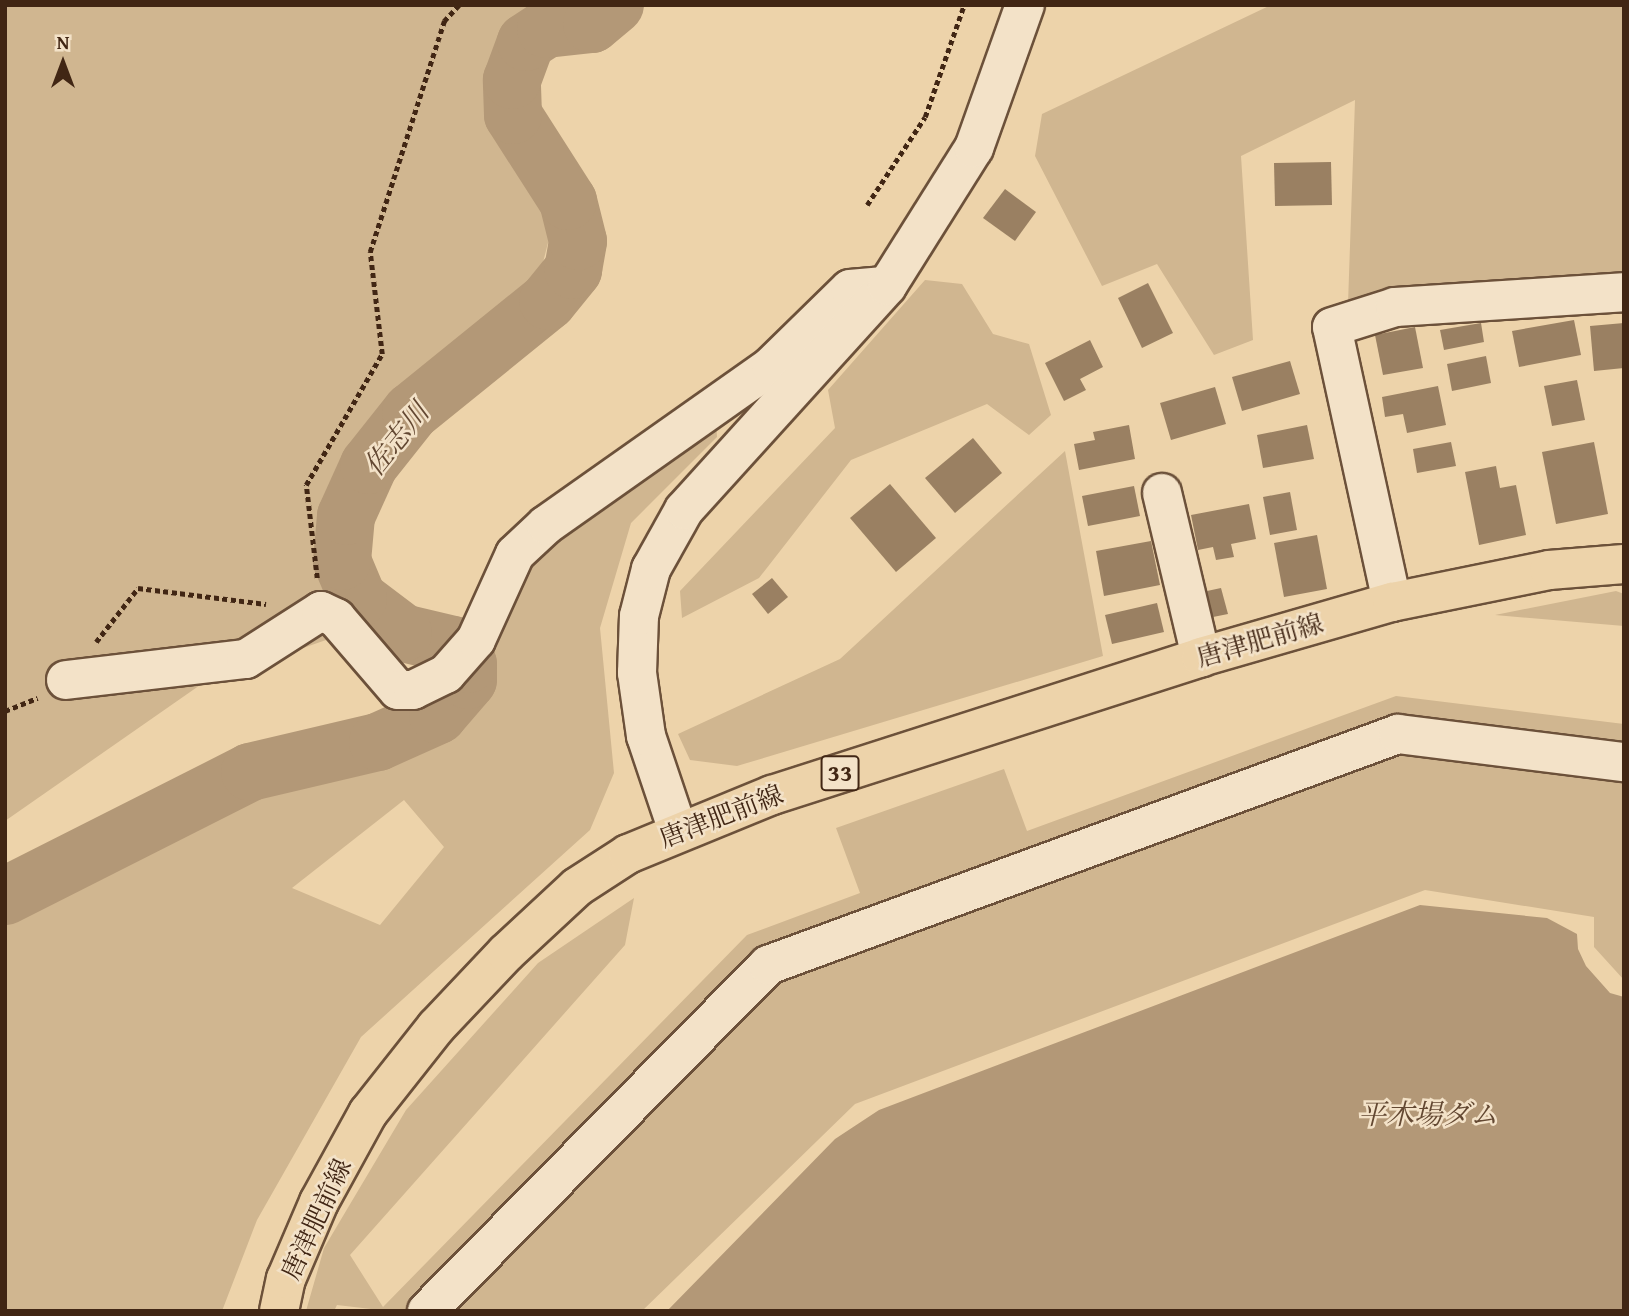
<!DOCTYPE html>
<html>
<head>
<meta charset="utf-8">
<style>
  body { margin:0 }
  #map { position:relative; width:1629px; height:1316px; overflow:hidden; background:#edd3aa; font-family:"Gentium Book Plus","Noto Serif JP",serif }
  div>[style] { position:absolute }
  [style*='--x'] { left:calc(var(--x)*1px); top:calc(var(--y)*1px); width:calc(var(--w)*1px); rotate:calc(var(--a)*1deg) }
  .green>* { inset:0; background:#d0b690 }
  .water>* { inset:0; background:#b39877 }
  .river>* { height:58px; margin:-29px; padding:0 29px; transform-origin:29px; border-radius:29px; background:#b39877 }
  .building>* { inset:0; background:#9a8062 }
  .path>* { height:4.5px; margin-top:-2.25px; transform-origin:0; background:repeating-linear-gradient(90deg,#412614 0 5px,transparent 0 8.5px) }
  .roads { filter:drop-shadow(2px 0 #6c513a) drop-shadow(-2px 0 #6c513a) drop-shadow(0 2px #6c513a) drop-shadow(0 -2px #6c513a) }
  .minor>* { height:38px; margin:-19px; padding:0 19px; transform-origin:19px; border-radius:19px; background:#f3e2c8 }
  .major>* { height:38px; margin:-19px; padding:0 19px; transform-origin:19px; border-radius:19px; background:#edd3aa }
  span { translate:-50% -50%; white-space:nowrap; text-align:center; line-height:1.15; -webkit-text-stroke:5px #f3e2c8; paint-order:stroke }
  .shield-label span { padding:2px 5px; background:#f3e2c8; border:2px solid; border-radius:5px; -webkit-text-stroke-width:0 }
  .shield-label { font-size:24px; color:#412614; font-weight:700 }
  .street-label { font-size:26px; color:#412614 }
  .water-label { font-size:28px; color:#634832; font-style:italic }
  .frame { position:absolute; inset:0; border:7px solid #412614; pointer-events:none }
  .north { position:absolute; left:28px; top:28px; width:70px; height:70px; -webkit-text-stroke:5px #f3e2c8; paint-order:stroke; rotate:0deg; font-size:19px; font-weight:700; line-height:28px; text-align:center; color:#412614 }
  .north::after { content:''; display:block; margin:auto; width:24px; height:32px; background:#412614; clip-path:polygon(50% 0,100% 100%,50% 72%,0 100%) }
</style>
</head>
<body>
<div id="map">
  <div class="green">
    <i style="clip-path:polygon(5px 5px,566px 5px,542px 11px,514px 45px,502px 125px,551px 231px,534px 298px,370px 432px,331px 509px,344px 592px,326px 640px,203px 683px,5px 821px)"></i>
    <i style="clip-path:polygon(1271px 5px,1624px 5px,1624px 277px,1348px 304px,1355px 100px,1241px 156px,1253px 340px,1214px 355px,1157px 264px,1102px 286px,1035px 156px,1042px 114px)"></i>
    <i style="clip-path:polygon(925px 280px,962px 284px,993px 334px,1029px 344px,1051px 415px,1029px 435px,987px 404px,851px 460px,759px 578px,682px 618px,680px 591px,835px 428px,828px 390px)"></i>
    <i style="clip-path:polygon(evenodd,715px 404px,717px 437px,631px 523px,600px 628px,614px 773px,590px 830px,361px 1037px,257px 1220px,222px 1311px,5px 1311px,5px 902px,251px 785px,413px 746px,471px 688px,526px 564px,715px 404px,404px 800px,444px 847px,380px 925px,292px 888px,404px 800px)"></i>
    <i style="clip-path:polygon(1065px 451px,1103px 656px,737px 766px,690px 760px,678px 734px,840px 659px)"></i>
    <i style="clip-path:polygon(1616px 591px,1624px 594px,1624px 626px,1495px 615px)"></i>
    <i style="clip-path:polygon(1396px 696px,1624px 724px,1624px 980px,1594px 947px,1594px 917px,1425px 890px,855px 1104px,642px 1311px,388px 1311px,337px 1305px,334px 1311px,306px 1311px,324px 1248px,406px 1110px,538px 963px,634px 898px,625px 945px,350px 1255px,383px 1307px,747px 935px,860px 893px,836px 828px,1004px 769px,1027px 831px)"></i>
  </div>
  <div class="water">
    <i style="clip-path:polygon(1420px 905px,1547px 918px,1577px 934px,1578px 949px,1586px 966px,1610px 993px,1624px 997px,1624px 1311px,667px 1311px,835px 1139px,879px 1110px)"></i>
  </div>
  <div class="river">
    <i style="--x:5;--y:896;--w:275;--a:-26.8"></i>
    <i style="--x:250;--y:772;--w:131;--a:-13.2"></i>
    <i style="--x:378;--y:742;--w:66;--a:-24.2"></i>
    <i style="--x:438;--y:715;--w:46;--a:-49.4"></i>
    <i style="--x:468;--y:680;--w:16;--a:-90"></i>
    <i style="--x:468;--y:664;--w:24;--a:-128"></i>
    <i style="--x:453;--y:645;--w:51;--a:-166.5"></i>
    <i style="--x:403;--y:633;--w:56;--a:-142.9"></i>
    <i style="--x:358;--y:599;--w:41;--a:-112.8"></i>
    <i style="--x:342;--y:561;--w:45;--a:-84.9"></i>
    <i style="--x:346;--y:516;--w:56;--a:-65.7"></i>
    <i style="--x:369;--y:465;--w:68;--a:-51.6"></i>
    <i style="--x:411;--y:412;--w:176;--a:-39"></i>
    <i style="--x:548;--y:301;--w:40;--a:-51"></i>
    <i style="--x:573;--y:270;--w:29;--a:-80"></i>
    <i style="--x:578;--y:241;--w:41;--a:-104"></i>
    <i style="--x:568;--y:201;--w:102;--a:-122.6"></i>
    <i style="--x:513;--y:115;--w:35;--a:-92"></i>
    <i style="--x:512;--y:80;--w:40;--a:-69.8"></i>
    <i style="--x:526;--y:42;--w:24;--a:-33"></i>
    <i style="--x:546;--y:29;--w:46;--a:-6.2"></i>
    <i style="--x:592;--y:24;--w:30;--a:-40"></i>
  </div>
  <div class="building">
    <i style="clip-path:polygon(1331px 162px,1332px 205px,1275px 206px,1274px 163px)"></i>
    <i style="clip-path:polygon(1005px 189px,1036px 212px,1015px 241px,983px 218px)"></i>
    <i style="clip-path:polygon(1148px 283px,1173px 333px,1142px 348px,1118px 298px)"></i>
    <i style="clip-path:polygon(1574px 320px,1581px 355px,1519px 367px,1512px 331px)"></i>
    <i style="clip-path:polygon(1481px 323px,1484px 342px,1444px 350px,1440px 330px)"></i>
    <i style="clip-path:polygon(1624px 323px,1624px 368px,1594px 371px,1590px 326px)"></i>
    <i style="clip-path:polygon(1415px 327px,1423px 368px,1383px 375px,1375px 335px)"></i>
    <i style="clip-path:polygon(1090px 340px,1103px 367px,1080px 379px,1086px 390px,1064px 401px,1045px 363px)"></i>
    <i style="clip-path:polygon(1486px 356px,1491px 383px,1452px 391px,1447px 364px)"></i>
    <i style="clip-path:polygon(1290px 361px,1300px 394px,1242px 411px,1232px 377px)"></i>
    <i style="clip-path:polygon(1577px 380px,1585px 420px,1552px 426px,1544px 386px)"></i>
    <i style="clip-path:polygon(1438px 386px,1446px 425px,1407px 433px,1403px 414px,1385px 417px,1382px 397px)"></i>
    <i style="clip-path:polygon(1215px 387px,1226px 424px,1171px 440px,1160px 403px)"></i>
    <i style="clip-path:polygon(1129px 425px,1135px 459px,1079px 470px,1074px 444px,1095px 440px,1093px 432px)"></i>
    <i style="clip-path:polygon(1307px 425px,1314px 459px,1263px 468px,1257px 435px)"></i>
    <i style="clip-path:polygon(973px 438px,1002px 473px,955px 513px,925px 478px)"></i>
    <i style="clip-path:polygon(1451px 442px,1456px 466px,1417px 473px,1413px 449px)"></i>
    <i style="clip-path:polygon(1594px 442px,1608px 514px,1556px 524px,1542px 452px)"></i>
    <i style="clip-path:polygon(1496px 466px,1500px 488px,1516px 485px,1526px 535px,1479px 545px,1465px 472px)"></i>
    <i style="clip-path:polygon(890px 484px,936px 538px,896px 572px,850px 518px)"></i>
    <i style="clip-path:polygon(1134px 486px,1140px 516px,1088px 526px,1082px 496px)"></i>
    <i style="clip-path:polygon(1290px 492px,1297px 530px,1270px 535px,1263px 497px)"></i>
    <i style="clip-path:polygon(1249px 504px,1256px 539px,1231px 544px,1234px 557px,1216px 560px,1213px 547px,1198px 550px,1191px 515px)"></i>
    <i style="clip-path:polygon(1317px 535px,1327px 589px,1284px 597px,1274px 543px)"></i>
    <i style="clip-path:polygon(1151px 541px,1160px 585px,1104px 596px,1096px 551px)"></i>
    <i style="clip-path:polygon(772px 578px,788px 597px,768px 614px,752px 594px)"></i>
    <i style="clip-path:polygon(1221px 588px,1228px 614px,1213px 617px,1207px 591px)"></i>
    <i style="clip-path:polygon(1157px 603px,1164px 632px,1112px 644px,1105px 615px)"></i>
  </div>
  <div class="path">
    <i style="--x:867;--y:205;--w:105;--a:-56.6"></i>
    <i style="--x:925;--y:117;--w:119;--a:-70.8"></i>
    <i style="--x:317;--y:578;--w:94;--a:-96.7"></i>
    <i style="--x:306;--y:485;--w:151;--a:-59.9"></i>
    <i style="--x:382;--y:354;--w:103;--a:-96.7"></i>
    <i style="--x:370;--y:252;--w:243;--a:-72.2"></i>
    <i style="--x:444;--y:21;--w:22;--a:-47"></i>
    <i style="--x:96;--y:642;--w:68;--a:-52.1"></i>
    <i style="--x:138;--y:588;--w:129;--a:7.1"></i>
    <i style="--x:5;--y:711;--w:35;--a:-22"></i>
  </div>
  <div class="roads">
    <div class="minor">
      <i style="--x:1162;--y:493;--w:169;--a:76.6"></i>
      <i style="--x:1392;--y:602;--w:281;--a:-102.3"></i>
      <i style="--x:1332;--y:327;--w:66;--a:-17.6"></i>
      <i style="--x:1395;--y:307;--w:229;--a:-3.7"></i>
      <i style="--x:66;--y:680;--w:181;--a:-6.7"></i>
      <i style="--x:246;--y:659;--w:89;--a:-32.6"></i>
      <i style="--x:321;--y:611;--w:17;--a:25"></i>
      <i style="--x:336;--y:618;--w:95;--a:49.3"></i>
      <i style="--x:398;--y:690;--w:15;--a:0"></i>
      <i style="--x:413;--y:690;--w:37;--a:-26"></i>
      <i style="--x:446;--y:674;--w:45;--a:-48.6"></i>
      <i style="--x:476;--y:640;--w:94;--a:-65.6"></i>
      <i style="--x:515;--y:554;--w:42;--a:-43.1"></i>
      <i style="--x:546;--y:525;--w:276;--a:-35.2"></i>
      <i style="--x:771;--y:366;--w:110;--a:-44.3"></i>
      <i style="--x:850;--y:289;--w:37;--a:-5"></i>
      <i style="--x:678;--y:831;--w:100;--a:-108.6"></i>
      <i style="--x:646;--y:736;--w:64;--a:-98.1"></i>
      <i style="--x:637;--y:673;--w:57;--a:-88"></i>
      <i style="--x:639;--y:616;--w:49;--a:-75.7"></i>
      <i style="--x:651;--y:569;--w:68;--a:-60.8"></i>
      <i style="--x:684;--y:510;--w:302;--a:-47.8"></i>
      <i style="--x:887;--y:286;--w:163;--a:-57.8"></i>
      <i style="--x:974;--y:148;--w:152;--a:-70.4"></i>
      <i style="--x:427;--y:1311;--w:486;--a:-45.4"></i>
      <i style="--x:768;--y:965;--w:671;--a:-20.14"></i>
      <i style="--x:1398;--y:734;--w:228;--a:7.1"></i>
    </div>
    <div class="major">
      <i style="--x:279;--y:1311;--w:33;--a:-78"></i>
      <i style="--x:286;--y:1279;--w:84;--a:-66.8"></i>
      <i style="--x:319;--y:1202;--w:102;--a:-61.2"></i>
      <i style="--x:368;--y:1113;--w:110;--a:-51.7"></i>
      <i style="--x:436;--y:1027;--w:102;--a:-46.6"></i>
      <i style="--x:506;--y:953;--w:97;--a:-42.9"></i>
      <i style="--x:577;--y:887;--w:61;--a:-32.9"></i>
      <i style="--x:628;--y:854;--w:156;--a:-22.3"></i>
      <i style="--x:772;--y:795;--w:451;--a:-17.8"></i>
      <i style="--x:1201;--y:657;--w:199;--a:-16.1"></i>
      <i style="--x:1392;--y:602;--w:160;--a:-11.5"></i>
      <i style="--x:1549;--y:570;--w:75;--a:-4.6"></i>
    </div>
  </div>
  <div class="shield-label">
    <span style="left:840px;top:773px">33</span>
  </div>
  <div class="street-label">
    <span style="left:1260px;top:640px;rotate:-16deg">唐津肥前線</span>
    <span style="left:721px;top:816px;rotate:-21deg">唐津肥前線</span>
    <span style="left:316px;top:1219px;rotate:-65deg">唐津肥前線</span>
  </div>
  <div class="water-label">
    <span style="left:396px;top:439px;rotate:-51deg">佐志川</span>
    <span style="left:1428px;top:1114px">平木場ダム</span>
  </div>
  <div class="frame"></div>
  <div class="north">N</div>
</div>
</body>
</html>
